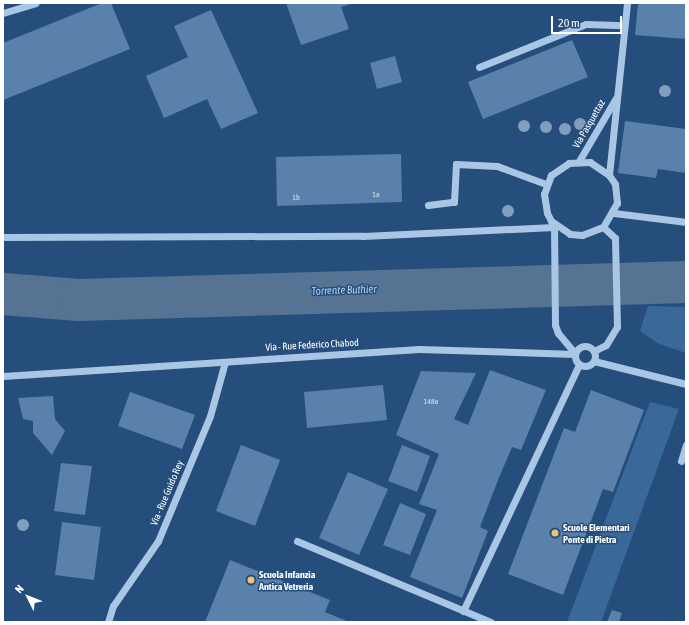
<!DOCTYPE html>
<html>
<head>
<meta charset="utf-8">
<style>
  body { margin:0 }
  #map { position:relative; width:689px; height:625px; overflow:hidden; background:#254e7c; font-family:"Asap Condensed",sans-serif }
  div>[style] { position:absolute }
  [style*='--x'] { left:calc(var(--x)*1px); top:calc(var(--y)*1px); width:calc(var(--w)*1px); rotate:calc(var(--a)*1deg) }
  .green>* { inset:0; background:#396899 }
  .river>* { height:42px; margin:-21px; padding:0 21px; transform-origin:21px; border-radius:21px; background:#567394 }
  .building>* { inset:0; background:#5981ab }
  .minor>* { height:7px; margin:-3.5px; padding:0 3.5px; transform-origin:3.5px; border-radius:3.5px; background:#a9c6e5 }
  .minor>.ring { margin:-3.5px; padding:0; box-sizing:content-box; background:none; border:7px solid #a9c6e5; border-radius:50% }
  .trees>* { width:12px; height:12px; margin:-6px; border-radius:50%; background:#819ebe }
  .dots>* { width:11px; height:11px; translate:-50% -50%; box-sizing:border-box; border:2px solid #254e7c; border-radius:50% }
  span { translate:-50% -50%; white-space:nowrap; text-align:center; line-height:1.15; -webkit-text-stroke:3px #254e7c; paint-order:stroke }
  .number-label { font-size:8px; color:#d6e0ea }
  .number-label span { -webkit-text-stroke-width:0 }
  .street-label { font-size:10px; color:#fff }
  .poi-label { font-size:10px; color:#fff; font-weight:700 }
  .left { translate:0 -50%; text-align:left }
  .water-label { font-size:11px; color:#b4d0ec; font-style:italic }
  .frame { position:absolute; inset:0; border:4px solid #fff; pointer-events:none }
  .north { position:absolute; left:8px; top:577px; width:40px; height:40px; -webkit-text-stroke:3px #254e7c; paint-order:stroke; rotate:312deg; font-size:11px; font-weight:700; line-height:16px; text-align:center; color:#fff }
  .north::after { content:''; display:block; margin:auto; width:14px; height:18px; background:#fff; clip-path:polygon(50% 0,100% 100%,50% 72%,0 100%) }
  .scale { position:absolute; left:551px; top:16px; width:71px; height:18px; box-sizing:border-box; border:2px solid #fff; border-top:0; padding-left:5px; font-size:12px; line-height:14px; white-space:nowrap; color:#fff; -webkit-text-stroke:3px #254e7c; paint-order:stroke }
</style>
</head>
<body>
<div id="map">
  <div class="green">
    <i style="clip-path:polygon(648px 306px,686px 307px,686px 353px,659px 344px,640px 331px)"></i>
    <i style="clip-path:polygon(650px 402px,679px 409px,601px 622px,567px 622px)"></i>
  </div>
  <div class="river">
    <i style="--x:3;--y:294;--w:76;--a:4.5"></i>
    <i style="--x:79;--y:300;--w:607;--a:-1.7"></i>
  </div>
  <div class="building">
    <i style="clip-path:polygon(102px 3px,111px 3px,130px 49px,3px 100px,3px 43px)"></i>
    <i style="clip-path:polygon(286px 3px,353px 3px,341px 7px,349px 29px,301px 45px)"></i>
    <i style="clip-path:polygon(638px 3px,686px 3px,686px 39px,635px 35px)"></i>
    <i style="clip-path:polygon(211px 10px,258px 113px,221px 129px,207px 99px,164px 118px,146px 76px,188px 57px,174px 26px)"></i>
    <i style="clip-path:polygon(572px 40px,588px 77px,483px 119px,468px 82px)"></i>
    <i style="clip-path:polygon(395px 56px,402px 82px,377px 89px,370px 63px)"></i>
    <i style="clip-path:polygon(625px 121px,686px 129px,686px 173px,658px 169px,656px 178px,618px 173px)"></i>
    <i style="clip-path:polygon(401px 154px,402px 202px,277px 206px,276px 157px)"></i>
    <i style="clip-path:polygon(490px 370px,546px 390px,521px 450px,512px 447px,498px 480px,480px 527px,488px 531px,462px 598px,410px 577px,437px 510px,419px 504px,439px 454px,396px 435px,421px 371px,476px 373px,454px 419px,468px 425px)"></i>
    <i style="clip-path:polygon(383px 385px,387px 420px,307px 428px,304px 392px)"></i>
    <i style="clip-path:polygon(591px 390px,644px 410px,613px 492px,603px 489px,563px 595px,508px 574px,564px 428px,575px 432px)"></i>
    <i style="clip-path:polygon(130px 392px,195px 415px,182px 449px,118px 426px)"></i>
    <i style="clip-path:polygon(53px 396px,55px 419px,65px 431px,52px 455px,33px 433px,33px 421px,23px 419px,18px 398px)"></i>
    <i style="clip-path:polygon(241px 445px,280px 460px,255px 526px,216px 511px)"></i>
    <i style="clip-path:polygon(402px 445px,430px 456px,417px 492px,388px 481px)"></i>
    <i style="clip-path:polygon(61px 463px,92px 466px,85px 515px,54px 511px)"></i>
    <i style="clip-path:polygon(348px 472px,388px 489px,359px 555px,319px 538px)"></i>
    <i style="clip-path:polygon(400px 503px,426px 514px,410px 555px,383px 545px)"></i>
    <i style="clip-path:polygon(62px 522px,101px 527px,94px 580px,55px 575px)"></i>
    <i style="clip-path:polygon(230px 560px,330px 600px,325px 612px,349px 622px,205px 622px)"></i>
    <i style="clip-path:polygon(612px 610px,622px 613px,619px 622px,607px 622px)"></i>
  </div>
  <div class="minor">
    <i style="--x:3;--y:13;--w:34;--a:-17"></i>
    <i style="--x:479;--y:67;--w:115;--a:-21.9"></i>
    <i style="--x:586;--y:24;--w:38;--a:2"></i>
    <i style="--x:579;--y:161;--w:73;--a:-59.6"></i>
    <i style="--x:609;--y:175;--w:173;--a:-84"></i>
    <i style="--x:428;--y:205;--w:26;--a:-7"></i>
    <i style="--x:454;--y:202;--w:38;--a:-87"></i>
    <i style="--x:456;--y:164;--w:41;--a:2.8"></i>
    <i style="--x:497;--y:166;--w:52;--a:20.2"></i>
    <i style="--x:614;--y:213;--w:73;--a:7.1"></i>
    <i style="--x:551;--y:221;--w:23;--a:34"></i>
    <i style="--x:570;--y:234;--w:12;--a:5"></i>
    <i style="--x:582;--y:235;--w:22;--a:-21"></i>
    <i style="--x:603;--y:227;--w:28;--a:-60"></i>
    <i style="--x:617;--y:203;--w:19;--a:-96"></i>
    <i style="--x:615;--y:184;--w:11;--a:-124"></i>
    <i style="--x:609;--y:175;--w:23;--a:-146"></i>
    <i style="--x:590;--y:162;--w:21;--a:177"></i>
    <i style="--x:569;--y:163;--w:22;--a:146"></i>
    <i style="--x:551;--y:175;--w:20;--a:110"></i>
    <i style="--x:544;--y:194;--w:19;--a:81"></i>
    <i style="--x:547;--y:213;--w:16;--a:63"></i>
    <i style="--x:554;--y:227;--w:98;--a:89.4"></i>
    <i style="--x:555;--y:325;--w:9;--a:69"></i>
    <i style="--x:558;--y:333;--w:26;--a:50"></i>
    <i style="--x:3;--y:237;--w:360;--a:-0.2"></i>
    <i style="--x:363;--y:236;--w:191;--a:-2.7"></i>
    <i class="ring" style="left:575px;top:346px;width:13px;height:13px"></i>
    <i style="--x:594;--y:351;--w:13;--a:-27"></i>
    <i style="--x:606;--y:345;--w:21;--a:-59"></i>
    <i style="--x:617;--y:327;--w:89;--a:-91.3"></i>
    <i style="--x:615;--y:238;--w:16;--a:-137"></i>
    <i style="--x:594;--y:361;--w:95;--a:14"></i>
    <i style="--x:3;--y:376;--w:417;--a:-3.7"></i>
    <i style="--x:419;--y:349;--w:156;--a:1.8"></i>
    <i style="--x:681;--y:461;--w:17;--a:-73"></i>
    <i style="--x:297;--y:541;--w:210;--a:22.7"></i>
    <i style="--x:463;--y:611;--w:272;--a:-64.8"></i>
    <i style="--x:108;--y:622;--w:17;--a:-73"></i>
    <i style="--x:113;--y:606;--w:79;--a:-55.3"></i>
    <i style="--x:158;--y:541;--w:135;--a:-67.4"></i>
    <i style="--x:210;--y:416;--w:56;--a:-74.5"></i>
  </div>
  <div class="trees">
    <i style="left:665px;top:91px"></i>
    <i style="left:580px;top:124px"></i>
    <i style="left:524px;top:126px"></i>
    <i style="left:546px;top:127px"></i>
    <i style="left:565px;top:129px"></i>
    <i style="left:508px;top:211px"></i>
    <i style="left:23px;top:525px"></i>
  </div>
  <div class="dots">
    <i style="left:555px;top:533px;background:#eec46e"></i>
    <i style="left:251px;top:580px;background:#eec46e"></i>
  </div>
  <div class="number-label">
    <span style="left:376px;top:195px">1a</span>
    <span style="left:296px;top:198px">1b</span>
    <span style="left:431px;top:402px">148a</span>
  </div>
  <div class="street-label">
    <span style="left:589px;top:124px;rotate:-60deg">Via Pasquettaz</span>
    <span style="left:312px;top:345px;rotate:-3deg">Via - Rue Federico Chabod</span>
    <span style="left:167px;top:493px;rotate:-67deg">Via - Rue Guido Rey</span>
  </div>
  <div class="poi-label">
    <span class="left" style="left:563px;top:533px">Scuole Elementari<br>Ponte di Pietra</span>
    <span class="left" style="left:259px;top:580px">Scuola Infanzia<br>Antica Vetreria</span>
  </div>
  <div class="water-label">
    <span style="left:344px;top:290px;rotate:-2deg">Torrente Buthier</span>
  </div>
  <div class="frame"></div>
  <div class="north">N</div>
  <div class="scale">20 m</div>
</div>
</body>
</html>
